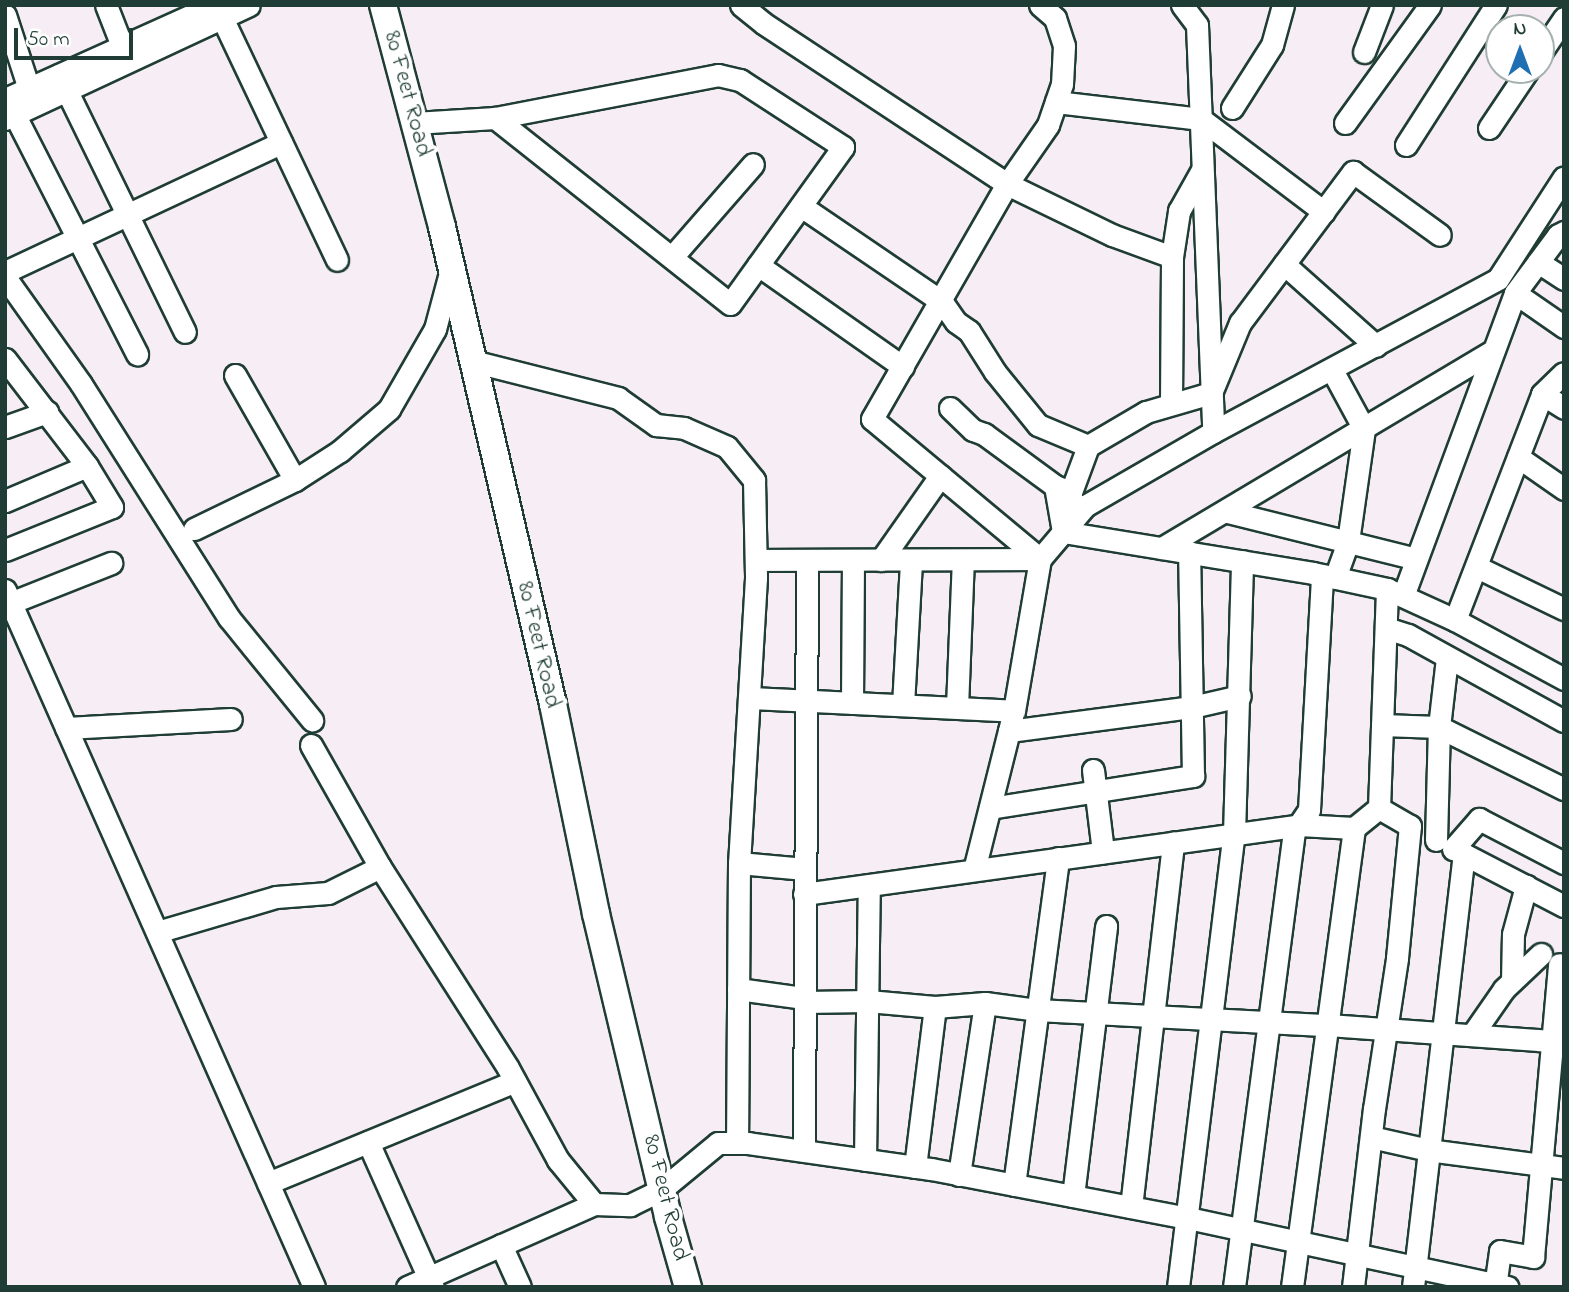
<!DOCTYPE html>
<html>
<head>
<meta charset="utf-8">
<style>
  body { margin:0 }
  #map { position:relative; width:1569px; height:1292px; overflow:hidden; background:#f7eef5; font-family:"Indie Flower",sans-serif }
  div>[style] { position:absolute }
  [style*='--x'] { left:calc(var(--x)*1px); top:calc(var(--y)*1px); width:calc(var(--w)*1px); rotate:calc(var(--a)*1deg) }
  .roads { filter:drop-shadow(2px 0 #1f3d34) drop-shadow(-2px 0 #1f3d34) drop-shadow(0 2px #1f3d34) drop-shadow(0 -2px #1f3d34) }
  .minor>* { height:21px; margin:-10.5px; padding:0 10.5px; transform-origin:10.5px; border-radius:10.5px; background:#fff }
  .major>* { height:26px; margin:-13px; padding:0 13px; transform-origin:13px; border-radius:13px; background:#fff }
  span { translate:-50% -50%; white-space:nowrap; text-align:center; line-height:1.15; -webkit-text-stroke:7px #fff; paint-order:stroke }
  .street-label { font-size:24px; color:#1f3d34 }
  .frame { position:absolute; inset:0; border:7px solid #1f3d34; pointer-events:none }
  .north { position:absolute; left:1485px; top:14px; width:70px; height:70px; box-sizing:border-box; background:#fff; border:2px solid #a5b1ae; border-radius:50%; rotate:0deg; font-size:19px; font-weight:700; line-height:28px; text-align:center; color:#1f3d34 }
  .north::after { content:''; display:block; margin:auto; width:24px; height:32px; background:#1f6fb2; clip-path:polygon(50% 0,100% 100%,50% 72%,0 100%) }
  .scale { position:absolute; left:14px; top:28px; width:119px; height:32px; box-sizing:border-box; border:4px solid #1f3d34; border-top:0; padding-left:9px; font-size:21px; line-height:24px; white-space:nowrap; color:#1f3d34; -webkit-text-stroke:5px #fff; paint-order:stroke }
</style>
</head>
<body>
<div id="map">
  <div class="roads">
    <div class="minor">
      <i style="--x:106;--y:5;--w:44;--a:68.7"></i>
      <i style="--x:216;--y:5;--w:282;--a:64.6"></i>
      <i style="--x:741;--y:5;--w:28;--a:39"></i>
      <i style="--x:763;--y:23;--w:292;--a:33.4"></i>
      <i style="--x:1007;--y:184;--w:117;--a:25.9"></i>
      <i style="--x:1112;--y:235;--w:64;--a:20.1"></i>
      <i style="--x:1040;--y:5;--w:20;--a:41"></i>
      <i style="--x:1055;--y:18;--w:29;--a:72"></i>
      <i style="--x:1064;--y:46;--w:38;--a:93"></i>
      <i style="--x:1062;--y:84;--w:43;--a:108.9"></i>
      <i style="--x:1048;--y:125;--w:72;--a:124.8"></i>
      <i style="--x:1007;--y:184;--w:271;--a:119.9"></i>
      <i style="--x:872;--y:419;--w:219;--a:39.8"></i>
      <i style="--x:1040;--y:559;--w:70;--a:-49.7"></i>
      <i style="--x:1085;--y:506;--w:148;--a:-30"></i>
      <i style="--x:1213;--y:432;--w:323;--a:-28.2"></i>
      <i style="--x:1498;--y:279;--w:121;--a:-57.1"></i>
      <i style="--x:1182;--y:5;--w:25;--a:53"></i>
      <i style="--x:1197;--y:25;--w:407;--a:87.7"></i>
      <i style="--x:5;--y:15;--w:78;--a:72"></i>
      <i style="--x:1364;--y:52;--w:50;--a:-69"></i>
      <i style="--x:1541;--y:52;--w:41;--a:-55.9"></i>
      <i style="--x:59;--y:75;--w:286;--a:63.9"></i>
      <i style="--x:6;--y:98;--w:288;--a:62.9"></i>
      <i style="--x:5;--y:99;--w:229;--a:-24.2"></i>
      <i style="--x:1056;--y:102;--w:146;--a:6.7"></i>
      <i style="--x:1201;--y:119;--w:154;--a:37.1"></i>
      <i style="--x:1232;--y:108;--w:75;--a:-57.6"></i>
      <i style="--x:1272;--y:45;--w:41;--a:-74.6"></i>
      <i style="--x:5;--y:119;--w:269;--a:-25"></i>
      <i style="--x:414;--y:123;--w:81;--a:-3.5"></i>
      <i style="--x:495;--y:118;--w:227;--a:-10.9"></i>
      <i style="--x:718;--y:75;--w:23;--a:13"></i>
      <i style="--x:740;--y:80;--w:123;--a:33"></i>
      <i style="--x:843;--y:147;--w:193;--a:125.7"></i>
      <i style="--x:730;--y:304;--w:300;--a:-141.6"></i>
      <i style="--x:1345;--y:123;--w:145;--a:-54.2"></i>
      <i style="--x:1489;--y:128;--w:70;--a:-56.1"></i>
      <i style="--x:1406;--y:145;--w:166;--a:-57.3"></i>
      <i style="--x:801;--y:206;--w:171;--a:34.2"></i>
      <i style="--x:942;--y:302;--w:24;--a:55"></i>
      <i style="--x:956;--y:322;--w:16;--a:35"></i>
      <i style="--x:969;--y:331;--w:49;--a:57.6"></i>
      <i style="--x:995;--y:372;--w:68;--a:50.9"></i>
      <i style="--x:1038;--y:425;--w:54;--a:22.8"></i>
      <i style="--x:672;--y:257;--w:123;--a:-48.9"></i>
      <i style="--x:1538;--y:262;--w:31;--a:33"></i>
      <i style="--x:1284;--y:264;--w:123;--a:41.7"></i>
      <i style="--x:758;--y:265;--w:177;--a:35.1"></i>
      <i style="--x:5;--y:272;--w:305;--a:-25.1"></i>
      <i style="--x:5;--y:277;--w:131;--a:54.6"></i>
      <i style="--x:81;--y:384;--w:277;--a:57.7"></i>
      <i style="--x:229;--y:618;--w:132;--a:50.9"></i>
      <i style="--x:1515;--y:293;--w:60;--a:34.8"></i>
      <i style="--x:5;--y:359;--w:135;--a:52.5"></i>
      <i style="--x:87;--y:466;--w:48;--a:58.6"></i>
      <i style="--x:112;--y:507;--w:115;--a:158.1"></i>
      <i style="--x:472;--y:361;--w:151;--a:14.2"></i>
      <i style="--x:618;--y:398;--w:47;--a:35.4"></i>
      <i style="--x:656;--y:425;--w:28;--a:6"></i>
      <i style="--x:684;--y:428;--w:47;--a:23.8"></i>
      <i style="--x:727;--y:447;--w:43;--a:50.7"></i>
      <i style="--x:754;--y:480;--w:98;--a:88.8"></i>
      <i style="--x:756;--y:578;--w:286;--a:93.4"></i>
      <i style="--x:739;--y:863;--w:280;--a:90.4"></i>
      <i style="--x:1332;--y:370;--w:67;--a:61.5"></i>
      <i style="--x:1364;--y:429;--w:114;--a:98.1"></i>
      <i style="--x:1348;--y:542;--w:38;--a:110"></i>
      <i style="--x:235;--y:375;--w:121;--a:60.3"></i>
      <i style="--x:1542;--y:394;--w:26;--a:32"></i>
      <i style="--x:1171;--y:404;--w:147;--a:-89.6"></i>
      <i style="--x:1172;--y:257;--w:47;--a:-81.3"></i>
      <i style="--x:1179;--y:211;--w:47;--a:-60.7"></i>
      <i style="--x:950;--y:408;--w:32;--a:44"></i>
      <i style="--x:973;--y:430;--w:12;--a:20"></i>
      <i style="--x:984;--y:434;--w:88;--a:36.2"></i>
      <i style="--x:1055;--y:486;--w:14;--a:21"></i>
      <i style="--x:5;--y:427;--w:45;--a:-19.7"></i>
      <i style="--x:1518;--y:457;--w:56;--a:34.8"></i>
      <i style="--x:1055;--y:486;--w:47;--a:80.1"></i>
      <i style="--x:1063;--y:532;--w:253;--a:9.3"></i>
      <i style="--x:1313;--y:573;--w:76;--a:12.2"></i>
      <i style="--x:1387;--y:589;--w:75;--a:24.5"></i>
      <i style="--x:1455;--y:620;--w:124;--a:28.4"></i>
      <i style="--x:5;--y:501;--w:89;--a:-23.1"></i>
      <i style="--x:1228;--y:512;--w:194;--a:14"></i>
      <i style="--x:1071;--y:522;--w:30;--a:-90"></i>
      <i style="--x:1071;--y:492;--w:49;--a:-69.7"></i>
      <i style="--x:1088;--y:446;--w:67;--a:-30.4"></i>
      <i style="--x:1146;--y:412;--w:68;--a:-16.3"></i>
      <i style="--x:1211;--y:393;--w:76;--a:-67.5"></i>
      <i style="--x:1240;--y:323;--w:189;--a:-53.2"></i>
      <i style="--x:1353;--y:172;--w:107;--a:35.9"></i>
      <i style="--x:194;--y:529;--w:112;--a:-25.9"></i>
      <i style="--x:295;--y:480;--w:54;--a:-32.8"></i>
      <i style="--x:340;--y:451;--w:65;--a:-40.6"></i>
      <i style="--x:389;--y:409;--w:92;--a:-60.1"></i>
      <i style="--x:435;--y:329;--w:62;--a:-75.1"></i>
      <i style="--x:1162;--y:548;--w:385;--a:-30.8"></i>
      <i style="--x:881;--y:560;--w:103;--a:-54.9"></i>
      <i style="--x:1477;--y:567;--w:97;--a:25.8"></i>
      <i style="--x:5;--y:590;--w:762;--a:66.09"></i>
      <i style="--x:1403;--y:596;--w:323;--a:-69.7"></i>
      <i style="--x:1515;--y:293;--w:72;--a:-53.4"></i>
      <i style="--x:1558;--y:235;--w:7;--a:-27"></i>
      <i style="--x:10;--y:603;--w:109;--a:-21.6"></i>
      <i style="--x:1455;--y:620;--w:242;--a:-68.9"></i>
      <i style="--x:1542;--y:394;--w:30;--a:-44"></i>
      <i style="--x:1386;--y:628;--w:23;--a:18"></i>
      <i style="--x:1408;--y:635;--w:178;--a:28.9"></i>
      <i style="--x:751;--y:698;--w:263;--a:2.8"></i>
      <i style="--x:1014;--y:711;--w:154;--a:-80.3"></i>
      <i style="--x:1040;--y:559;--w:284;--a:179.8"></i>
      <i style="--x:852;--y:703;--w:142;--a:-89.6"></i>
      <i style="--x:903;--y:705;--w:145;--a:-86.8"></i>
      <i style="--x:957;--y:707;--w:147;--a:-87.7"></i>
      <i style="--x:1382;--y:725;--w:57;--a:2"></i>
      <i style="--x:1439;--y:727;--w:140;--a:26.4"></i>
      <i style="--x:66;--y:728;--w:165;--a:-3.1"></i>
      <i style="--x:1009;--y:731;--w:185;--a:-7.5"></i>
      <i style="--x:1192;--y:707;--w:49;--a:-12.9"></i>
      <i style="--x:311;--y:745;--w:140;--a:60.5"></i>
      <i style="--x:380;--y:867;--w:238;--a:57.5"></i>
      <i style="--x:508;--y:1068;--w:105;--a:61.5"></i>
      <i style="--x:558;--y:1160;--w:57;--a:50.7"></i>
      <i style="--x:594;--y:1204;--w:36;--a:2"></i>
      <i style="--x:630;--y:1205;--w:34;--a:-26"></i>
      <i style="--x:661;--y:1190;--w:74;--a:-39.5"></i>
      <i style="--x:718;--y:1143;--w:30;--a:0"></i>
      <i style="--x:748;--y:1143;--w:185;--a:8.1"></i>
      <i style="--x:931;--y:1169;--w:262;--a:10.8"></i>
      <i style="--x:1188;--y:1218;--w:327;--a:12.2"></i>
      <i style="--x:1093;--y:770;--w:83;--a:83"></i>
      <i style="--x:990;--y:808;--w:206;--a:-9"></i>
      <i style="--x:1193;--y:776;--w:224;--a:-91"></i>
      <i style="--x:1436;--y:840;--w:113;--a:-88.5"></i>
      <i style="--x:1439;--y:727;--w:69;--a:-83.4"></i>
      <i style="--x:1453;--y:849;--w:40;--a:-49"></i>
      <i style="--x:1479;--y:819;--w:96;--a:27.4"></i>
      <i style="--x:1454;--y:849;--w:124;--a:27.4"></i>
      <i style="--x:739;--y:863;--w:66;--a:5.2"></i>
      <i style="--x:974;--y:870;--w:156;--a:-75.9"></i>
      <i style="--x:804;--y:894;--w:500;--a:-7.9"></i>
      <i style="--x:1299;--y:825;--w:55;--a:3.1"></i>
      <i style="--x:1354;--y:828;--w:32;--a:-39"></i>
      <i style="--x:157;--y:932;--w:124;--a:-16.4"></i>
      <i style="--x:276;--y:897;--w:52;--a:-4.4"></i>
      <i style="--x:328;--y:893;--w:58;--a:-26.6"></i>
      <i style="--x:1512;--y:981;--w:47;--a:-88.8"></i>
      <i style="--x:1513;--y:934;--w:50;--a:-74.8"></i>
      <i style="--x:738;--y:989;--w:67;--a:7.8"></i>
      <i style="--x:804;--y:998;--w:4;--a:90"></i>
      <i style="--x:804;--y:1002;--w:64;--a:-0.9"></i>
      <i style="--x:868;--y:1001;--w:67;--a:5.1"></i>
      <i style="--x:935;--y:1007;--w:50;--a:-4.6"></i>
      <i style="--x:985;--y:1003;--w:52;--a:7.7"></i>
      <i style="--x:1037;--y:1010;--w:291;--a:3"></i>
      <i style="--x:1328;--y:1025;--w:237;--a:4.1"></i>
      <i style="--x:1472;--y:1035;--w:56;--a:-55.2"></i>
      <i style="--x:1504;--y:989;--w:51;--a:-43.4"></i>
      <i style="--x:1371;--y:1137;--w:58;--a:12.8"></i>
      <i style="--x:1428;--y:1150;--w:137;--a:7.5"></i>
      <i style="--x:368;--y:1142;--w:159;--a:65.9"></i>
      <i style="--x:804;--y:1151;--w:590;--a:-89.71"></i>
      <i style="--x:865;--y:1160;--w:275;--a:-89.2"></i>
      <i style="--x:915;--y:1167;--w:161;--a:-82.9"></i>
      <i style="--x:959;--y:1175;--w:174;--a:-81.4"></i>
      <i style="--x:268;--y:1183;--w:267;--a:-22.4"></i>
      <i style="--x:1014;--y:1185;--w:330;--a:-82.3"></i>
      <i style="--x:1073;--y:1196;--w:272;--a:-83"></i>
      <i style="--x:1131;--y:1207;--w:367;--a:-83.4"></i>
      <i style="--x:501;--y:1245;--w:46;--a:65.7"></i>
      <i style="--x:407;--y:1287;--w:205;--a:-23.9"></i>
      <i style="--x:1178;--y:1287;--w:456;--a:-83"></i>
      <i style="--x:1234;--y:834;--w:273;--a:-88.3"></i>
      <i style="--x:1234;--y:1287;--w:459;--a:-82.5"></i>
      <i style="--x:1294;--y:832;--w:27;--a:-56"></i>
      <i style="--x:1309;--y:810;--w:235;--a:-86.8"></i>
      <i style="--x:1292;--y:1287;--w:463;--a:-82.3"></i>
      <i style="--x:1353;--y:1287;--w:179;--a:-83.3"></i>
      <i style="--x:1374;--y:1109;--w:153;--a:-81.3"></i>
      <i style="--x:1397;--y:958;--w:133;--a:-84.4"></i>
      <i style="--x:1410;--y:826;--w:36;--a:-150"></i>
      <i style="--x:1379;--y:808;--w:219;--a:-87.9"></i>
      <i style="--x:1413;--y:1287;--w:436;--a:-83.3"></i>
      <i style="--x:1495;--y:1287;--w:36;--a:-82"></i>
      <i style="--x:1500;--y:1251;--w:34;--a:10"></i>
      <i style="--x:1533;--y:1257;--w:294;--a:-84.9"></i>
    </div>
    <div class="major">
      <i style="--x:383;--y:5;--w:230;--a:75.1"></i>
      <i style="--x:442;--y:227;--w:490;--a:76.9"></i>
      <i style="--x:553;--y:704;--w:214;--a:78.4"></i>
      <i style="--x:596;--y:914;--w:311;--a:76.6"></i>
      <i style="--x:668;--y:1217;--w:73;--a:74.1"></i>
    </div>
  </div>
  <div class="street-label">
    <span style="left:407px;top:94px;rotate:75deg">80 Feet Road</span>
    <span style="left:538px;top:645px;rotate:77deg">80 Feet Road</span>
    <span style="left:665px;top:1198px;rotate:76deg">80 Feet Road</span>
  </div>
  <div class="frame"></div>
  <div class="north">N</div>
  <div class="scale">50 m</div>
</div>
</body>
</html>
